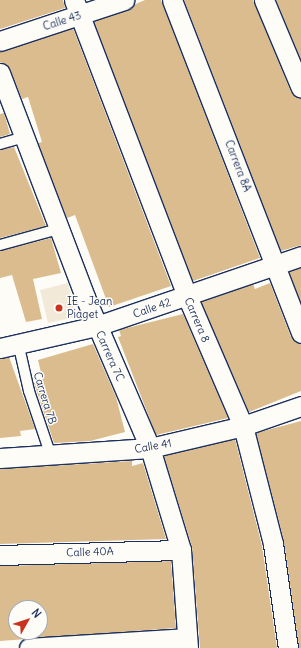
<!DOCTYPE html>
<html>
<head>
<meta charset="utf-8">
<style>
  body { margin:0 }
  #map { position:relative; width:301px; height:648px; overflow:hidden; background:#fdfcf7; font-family:Delius,sans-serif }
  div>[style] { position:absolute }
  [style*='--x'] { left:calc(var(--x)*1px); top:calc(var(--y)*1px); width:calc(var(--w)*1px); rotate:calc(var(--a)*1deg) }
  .built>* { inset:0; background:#f2e9d8 }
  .building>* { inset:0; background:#dabc8e }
  .roads { filter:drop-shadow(1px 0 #1b2f5e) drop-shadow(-1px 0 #1b2f5e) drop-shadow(0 1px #1b2f5e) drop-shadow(0 -1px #1b2f5e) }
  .service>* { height:10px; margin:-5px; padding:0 5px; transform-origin:5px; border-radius:5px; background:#fdfcf7 }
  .minor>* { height:19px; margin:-9.5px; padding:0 9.5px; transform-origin:9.5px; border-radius:9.5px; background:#fdfcf7 }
  .dots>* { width:11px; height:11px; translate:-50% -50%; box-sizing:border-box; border:2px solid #fdfcf7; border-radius:50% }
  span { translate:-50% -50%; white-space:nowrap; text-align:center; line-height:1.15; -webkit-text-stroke:3px #fdfcf7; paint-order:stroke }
  .street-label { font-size:11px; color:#1b2f5e }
  .poi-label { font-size:11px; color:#1b2f5e }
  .left { translate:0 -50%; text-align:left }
  .north { position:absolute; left:8px; top:600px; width:40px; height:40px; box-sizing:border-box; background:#fdfcf7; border:1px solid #a3aaba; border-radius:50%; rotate:51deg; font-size:11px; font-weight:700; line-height:16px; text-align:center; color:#1b2f5e }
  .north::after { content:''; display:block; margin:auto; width:14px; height:18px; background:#c8321e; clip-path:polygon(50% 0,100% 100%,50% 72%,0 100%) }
</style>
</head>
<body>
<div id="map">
  <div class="built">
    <i style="clip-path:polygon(68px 283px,76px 317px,48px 323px,40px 290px)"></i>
  </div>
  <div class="building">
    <i style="clip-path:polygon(0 0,63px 0,65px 8px,0 29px)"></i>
    <i style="clip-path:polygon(145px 0,161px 0,260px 258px,193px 281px,94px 22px)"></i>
    <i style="clip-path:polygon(184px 0,253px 0,291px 92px,301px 99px,301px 245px,281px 251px)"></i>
    <i style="clip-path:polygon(276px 0,301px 0,301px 60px)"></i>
    <i style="clip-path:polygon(73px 28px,171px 286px,109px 307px,75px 215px,67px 218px,38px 143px,42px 142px,28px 97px,22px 99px,10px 69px,0 62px,0 52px)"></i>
    <i style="clip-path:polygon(4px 113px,10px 134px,0 137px,0 114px)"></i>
    <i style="clip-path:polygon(14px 147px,46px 226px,0 238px,0 150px)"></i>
    <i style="clip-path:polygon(51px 238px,61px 273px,33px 279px,42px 319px,26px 322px,12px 275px,0 278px,0 251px)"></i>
    <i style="clip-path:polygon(301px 268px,301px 303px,289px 272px)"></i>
    <i style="clip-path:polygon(270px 283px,291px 337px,301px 344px,301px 391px,249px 412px,201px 302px,253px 284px,255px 289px)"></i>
    <i style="clip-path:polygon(183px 314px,228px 418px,156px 435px,118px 337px,121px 336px,119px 330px)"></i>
    <i style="clip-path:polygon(93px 344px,116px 397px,125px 432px,90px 441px,54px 443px,34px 383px,43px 381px,38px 360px)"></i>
    <i style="clip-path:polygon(9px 357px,35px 429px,20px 431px,21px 436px,0 438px,0 359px)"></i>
    <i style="clip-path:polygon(301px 421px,301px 648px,299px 648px,284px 541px,256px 433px)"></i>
    <i style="clip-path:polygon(235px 439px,262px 546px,277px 648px,200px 648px,192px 547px,164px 456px)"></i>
    <i style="clip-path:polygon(132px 461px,132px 466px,143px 463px,166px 539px,0 544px,0 469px)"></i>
    <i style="clip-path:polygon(evenodd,171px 561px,176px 628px,0 641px,0 566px,171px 561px,16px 608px,40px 608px,40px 632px,16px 632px,16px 608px)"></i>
  </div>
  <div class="roads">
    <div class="service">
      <i style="--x:0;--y:144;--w:26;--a:-16"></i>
      <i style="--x:0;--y:245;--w:60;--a:-15.4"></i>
      <i style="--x:19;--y:347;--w:45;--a:77.2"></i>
      <i style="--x:29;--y:391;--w:69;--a:71.3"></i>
    </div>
    <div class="minor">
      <i style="--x:74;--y:0;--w:317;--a:69.1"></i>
      <i style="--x:187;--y:296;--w:142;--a:66.7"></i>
      <i style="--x:243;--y:426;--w:122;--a:75.7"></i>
      <i style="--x:273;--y:544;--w:105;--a:81.8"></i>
      <i style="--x:172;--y:0;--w:357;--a:68.8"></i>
      <i style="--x:264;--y:0;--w:95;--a:67.2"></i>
      <i style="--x:0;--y:41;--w:131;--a:-18.3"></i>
      <i style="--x:0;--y:73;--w:240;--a:69.2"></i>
      <i style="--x:85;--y:297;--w:164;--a:66.7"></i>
      <i style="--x:150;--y:448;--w:107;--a:73.1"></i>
      <i style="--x:181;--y:550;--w:98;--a:85.9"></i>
      <i style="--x:0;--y:348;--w:99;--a:-12.8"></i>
      <i style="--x:97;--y:326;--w:216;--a:-18.9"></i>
      <i style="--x:0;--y:458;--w:150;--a:-3.8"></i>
      <i style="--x:150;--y:448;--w:96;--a:-13.3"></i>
      <i style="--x:243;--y:426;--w:61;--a:-19"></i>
      <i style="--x:0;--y:555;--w:181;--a:-1.6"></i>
      <i style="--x:29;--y:648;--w:158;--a:-3.6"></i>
    </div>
  </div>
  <div class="dots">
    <i style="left:59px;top:308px;background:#c8321e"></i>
  </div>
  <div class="street-label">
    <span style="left:62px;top:21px;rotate:-18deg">Calle 43</span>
    <span style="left:238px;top:166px;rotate:69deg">Carrera 8A</span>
    <span style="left:152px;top:308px;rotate:-19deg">Calle 42</span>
    <span style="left:197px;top:320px;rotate:67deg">Carrera 8</span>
    <span style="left:110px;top:356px;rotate:66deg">Carrera 7C</span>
    <span style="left:45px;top:398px;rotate:73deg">Carrera 7B</span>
    <span style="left:153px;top:446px;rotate:-10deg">Calle 41</span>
    <span style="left:90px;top:552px;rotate:-2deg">Calle 40A</span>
  </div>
  <div class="poi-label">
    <span class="left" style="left:67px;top:308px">IE - Jean<br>Piaget</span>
  </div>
  <div class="north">N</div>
</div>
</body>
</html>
